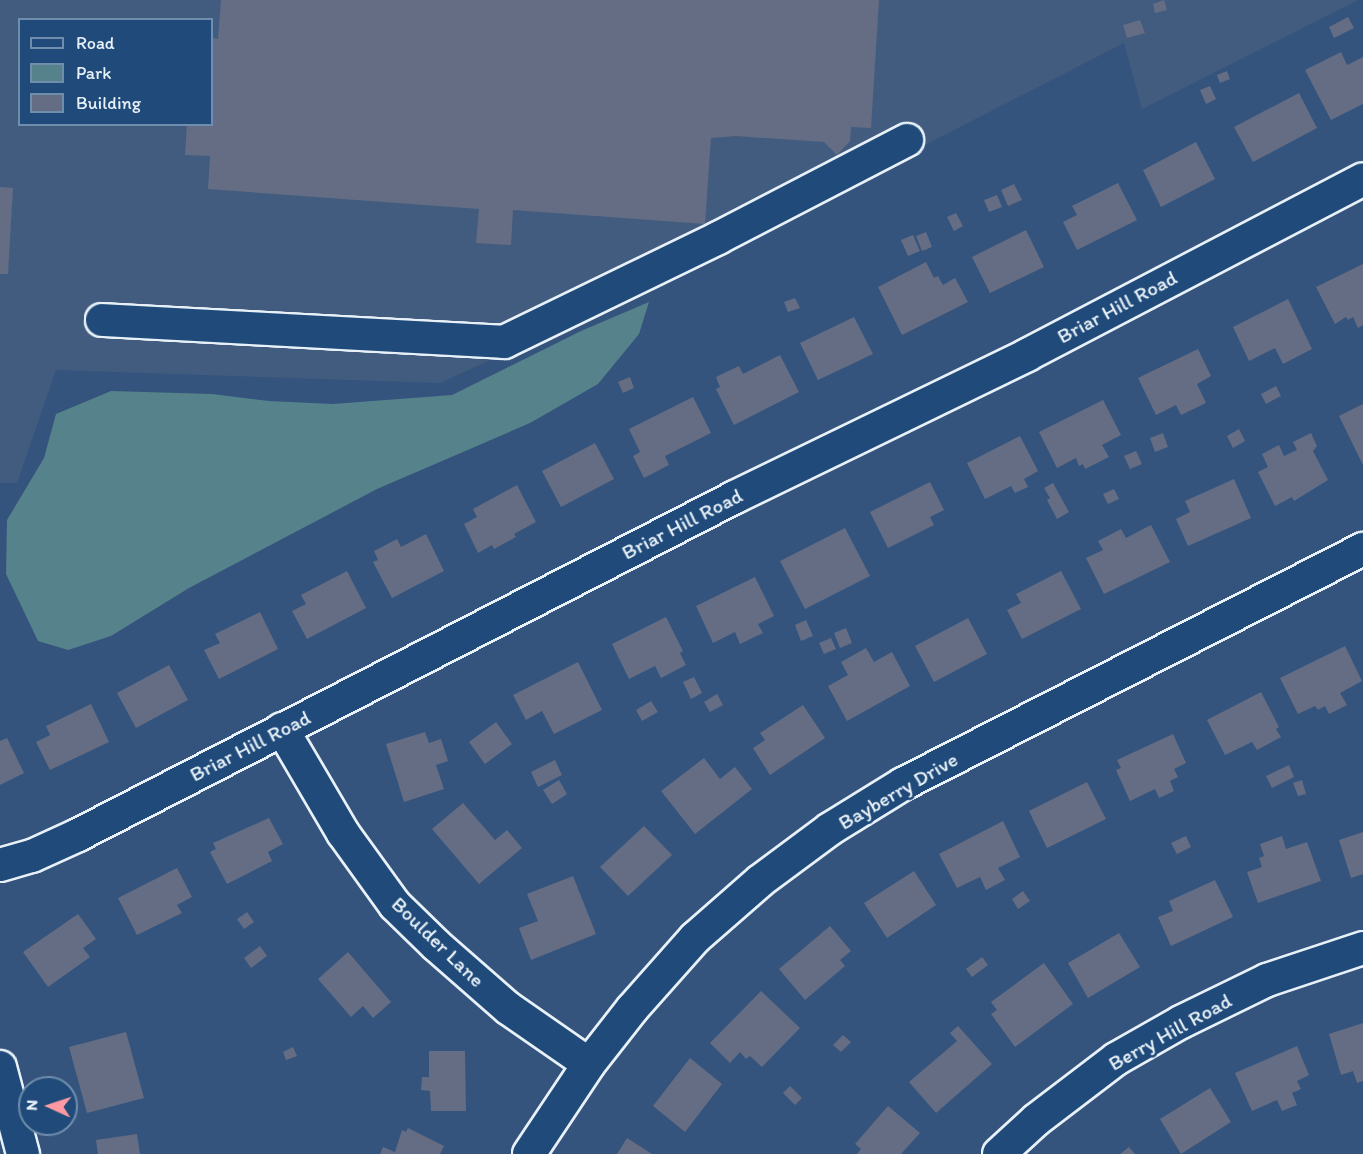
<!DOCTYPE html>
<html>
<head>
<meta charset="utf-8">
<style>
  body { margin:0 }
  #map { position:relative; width:1363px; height:1154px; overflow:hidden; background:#34547d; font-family:Itim,sans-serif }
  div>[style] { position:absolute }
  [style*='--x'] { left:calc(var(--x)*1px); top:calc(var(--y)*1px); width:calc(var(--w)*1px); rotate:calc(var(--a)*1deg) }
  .built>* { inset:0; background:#425c7f }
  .green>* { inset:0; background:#55828b }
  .building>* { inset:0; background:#646d84 }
  .roads { filter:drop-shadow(2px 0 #e8f1f8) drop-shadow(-2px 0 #e8f1f8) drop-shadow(0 2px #e8f1f8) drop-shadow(0 -2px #e8f1f8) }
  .minor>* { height:32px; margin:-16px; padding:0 16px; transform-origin:16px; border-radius:16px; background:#1f4a7a }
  span { translate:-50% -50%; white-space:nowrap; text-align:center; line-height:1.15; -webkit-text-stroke:5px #1f4a7a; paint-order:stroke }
  .street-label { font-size:21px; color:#e8f1f8 }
  .legend { position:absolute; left:18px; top:18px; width:195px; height:108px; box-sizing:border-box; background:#1f4a7a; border:2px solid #6f8dac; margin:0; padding:8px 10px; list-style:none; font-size:18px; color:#e8f1f8 }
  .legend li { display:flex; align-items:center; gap:12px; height:30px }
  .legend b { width:30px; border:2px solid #6f8dac }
  .north { position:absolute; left:18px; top:1076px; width:60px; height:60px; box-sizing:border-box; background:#1f4a7a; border:2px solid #6f8dac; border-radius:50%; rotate:273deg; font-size:16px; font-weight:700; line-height:24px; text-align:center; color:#e8f1f8 }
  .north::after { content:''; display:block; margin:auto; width:21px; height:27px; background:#ff9aa2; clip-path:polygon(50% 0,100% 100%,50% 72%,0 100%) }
</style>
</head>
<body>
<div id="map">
  <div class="built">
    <i style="clip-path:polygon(evenodd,0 0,1358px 0,1142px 109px,1124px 43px,639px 291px,440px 383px,56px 370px,17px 483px,0 483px,0 0,20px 20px,212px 20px,212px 124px,20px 124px,20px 20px)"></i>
  </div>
  <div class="green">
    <i style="clip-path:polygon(649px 302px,639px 334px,598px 384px,530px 423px,377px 489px,189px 588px,111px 636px,68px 650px,38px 641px,6px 574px,7px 520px,44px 458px,56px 414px,111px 391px,212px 394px,269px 401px,333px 404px,452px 395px,581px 331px)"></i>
  </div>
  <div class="building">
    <i style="clip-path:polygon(221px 0,879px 0,871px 128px,851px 127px,850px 141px,837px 155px,824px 142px,736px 136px,711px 138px,705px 224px,513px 210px,511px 245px,476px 243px,479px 209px,208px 189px,210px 156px,185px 155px,187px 124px,212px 124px,212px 38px,218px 39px)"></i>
    <i style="clip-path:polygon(1164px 0,1167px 10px,1155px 13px,1153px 4px)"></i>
    <i style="clip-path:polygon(1348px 17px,1354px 28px,1334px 38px,1329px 27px)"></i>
    <i style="clip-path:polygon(1140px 20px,1145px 33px,1127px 38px,1123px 25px)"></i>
    <i style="clip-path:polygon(1341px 52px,1347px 65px,1363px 57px,1363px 104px,1331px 120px,1305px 70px)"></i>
    <i style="clip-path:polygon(1227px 71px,1230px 79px,1220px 83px,1217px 75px)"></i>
    <i style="clip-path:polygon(1210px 86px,1216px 99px,1206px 104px,1200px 90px)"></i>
    <i style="clip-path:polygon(1299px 93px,1317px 128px,1253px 162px,1234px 127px)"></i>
    <i style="clip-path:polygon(1196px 142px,1215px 179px,1161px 207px,1143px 170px)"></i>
    <i style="clip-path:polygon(1118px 183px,1137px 220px,1077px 250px,1063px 222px,1077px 215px,1072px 206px)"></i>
    <i style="clip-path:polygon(1014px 184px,1022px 200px,1008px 206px,1001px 190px)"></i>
    <i style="clip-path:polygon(0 187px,13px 188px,8px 274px,0 274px)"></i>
    <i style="clip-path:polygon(997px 195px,1002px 207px,989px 212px,984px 200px)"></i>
    <i style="clip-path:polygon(956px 213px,963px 226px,954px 231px,947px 217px)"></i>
    <i style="clip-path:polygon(1026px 230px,1044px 267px,990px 293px,972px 257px)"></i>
    <i style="clip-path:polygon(926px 232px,932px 247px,922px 251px,916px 236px)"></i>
    <i style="clip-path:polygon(913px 235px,920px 251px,908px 256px,901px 240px)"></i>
    <i style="clip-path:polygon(926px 262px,934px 278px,938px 276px,943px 285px,955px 278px,968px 302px,902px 335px,878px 287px)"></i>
    <i style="clip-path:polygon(1363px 264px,1363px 325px,1358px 328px,1353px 317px,1348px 320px,1346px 317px,1335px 324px,1316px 287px)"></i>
    <i style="clip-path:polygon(795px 298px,800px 308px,788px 312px,784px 302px)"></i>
    <i style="clip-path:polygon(1288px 299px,1312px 349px,1283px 364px,1275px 348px,1249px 361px,1233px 327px)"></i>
    <i style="clip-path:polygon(854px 317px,873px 354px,818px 380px,800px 343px)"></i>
    <i style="clip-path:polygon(1198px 349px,1211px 376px,1197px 384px,1206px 403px,1181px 415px,1176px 405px,1156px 415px,1138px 378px)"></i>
    <i style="clip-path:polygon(780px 355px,799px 392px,734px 425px,716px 389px,720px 387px,716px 377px,739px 366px,743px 374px)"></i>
    <i style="clip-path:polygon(630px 377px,634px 388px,623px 393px,618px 382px)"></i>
    <i style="clip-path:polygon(1276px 386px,1281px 396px,1266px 404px,1261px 394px)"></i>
    <i style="clip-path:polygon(693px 397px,711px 433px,665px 456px,669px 465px,644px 478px,633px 456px,640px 452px,629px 429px)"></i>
    <i style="clip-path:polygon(1103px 400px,1121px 435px,1102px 445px,1109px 457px,1085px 469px,1083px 464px,1079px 466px,1076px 458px,1057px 468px,1039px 432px)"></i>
    <i style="clip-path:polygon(1363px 404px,1363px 465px,1339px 416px)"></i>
    <i style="clip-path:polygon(1239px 429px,1245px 441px,1233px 448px,1227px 436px)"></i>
    <i style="clip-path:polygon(1163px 433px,1168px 447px,1155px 452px,1150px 438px)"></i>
    <i style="clip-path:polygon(1311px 433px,1317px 446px,1313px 451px,1328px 480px,1294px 501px,1292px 497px,1275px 506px,1258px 472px,1268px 467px,1262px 454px,1279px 445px,1284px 456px,1297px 450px,1293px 442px)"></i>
    <i style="clip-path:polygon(1020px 436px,1038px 471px,1024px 479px,1028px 487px,1015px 493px,1011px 486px,985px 499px,967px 463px)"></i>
    <i style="clip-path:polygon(595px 443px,614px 479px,561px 507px,542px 471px)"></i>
    <i style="clip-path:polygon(1136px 451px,1142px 464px,1130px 469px,1124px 456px)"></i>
    <i style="clip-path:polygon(1234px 479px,1251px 518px,1188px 546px,1176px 519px,1190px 512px,1185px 501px)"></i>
    <i style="clip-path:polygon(930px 482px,944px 510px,930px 517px,934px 525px,888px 548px,870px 512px)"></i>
    <i style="clip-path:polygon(1053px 483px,1069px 512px,1057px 519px,1047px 500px,1050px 498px,1044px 488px)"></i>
    <i style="clip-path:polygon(517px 485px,536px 522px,514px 534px,516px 537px,494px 549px,492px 545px,478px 553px,464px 524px,477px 517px,473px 509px)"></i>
    <i style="clip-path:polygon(1114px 489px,1119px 499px,1108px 504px,1103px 494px)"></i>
    <i style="clip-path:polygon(1151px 525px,1170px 562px,1104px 594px,1086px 558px,1103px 550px,1098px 541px,1121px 529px,1126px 538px)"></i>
    <i style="clip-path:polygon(845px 528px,870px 576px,805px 609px,780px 561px)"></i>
    <i style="clip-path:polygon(426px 534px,444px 571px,392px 598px,373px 562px,378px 560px,374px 551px,397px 539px,401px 547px)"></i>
    <i style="clip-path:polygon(347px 571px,366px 608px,307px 639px,292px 611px,306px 604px,301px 595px)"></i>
    <i style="clip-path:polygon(1061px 571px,1081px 609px,1022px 639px,1007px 610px,1021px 603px,1016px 594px)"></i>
    <i style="clip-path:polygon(755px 577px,774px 616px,758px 624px,763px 633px,740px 644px,735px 632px,713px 643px,696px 606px)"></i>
    <i style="clip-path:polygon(260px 612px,278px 649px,219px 679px,204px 650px,220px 643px,215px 634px)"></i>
    <i style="clip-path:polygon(666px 617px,683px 651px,680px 653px,686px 665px,661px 678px,655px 666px,629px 679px,612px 644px)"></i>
    <i style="clip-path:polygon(968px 618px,987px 654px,934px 682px,915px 646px)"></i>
    <i style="clip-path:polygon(806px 620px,813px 636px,801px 641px,795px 625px)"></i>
    <i style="clip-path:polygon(846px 628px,852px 643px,840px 648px,834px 633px)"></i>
    <i style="clip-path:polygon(831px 638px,836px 649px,824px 654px,819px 643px)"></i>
    <i style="clip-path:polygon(1345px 646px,1362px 681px,1340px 693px,1347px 705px,1329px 714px,1325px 706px,1318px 710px,1315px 706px,1298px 714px,1280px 678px)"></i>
    <i style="clip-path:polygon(866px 648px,874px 662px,892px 652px,910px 686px,847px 721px,828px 686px,848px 675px,841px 662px)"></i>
    <i style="clip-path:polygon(578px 662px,602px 710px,554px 734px,542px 711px,526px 720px,513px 695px)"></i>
    <i style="clip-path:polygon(169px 665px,188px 700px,136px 728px,117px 693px)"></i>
    <i style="clip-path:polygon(694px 677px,702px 693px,691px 699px,683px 682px)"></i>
    <i style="clip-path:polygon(1261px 692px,1279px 727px,1276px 729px,1281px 737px,1257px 750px,1252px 742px,1225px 755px,1207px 720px)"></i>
    <i style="clip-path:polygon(717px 694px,723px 705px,710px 712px,704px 702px)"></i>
    <i style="clip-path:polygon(651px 701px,658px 712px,642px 721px,636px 710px)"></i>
    <i style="clip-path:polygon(91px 704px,109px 742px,50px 770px,36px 742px,50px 735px,46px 726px)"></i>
    <i style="clip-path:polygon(803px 705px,825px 738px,770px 775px,753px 748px,765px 740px,760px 733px)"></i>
    <i style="clip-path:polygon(496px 722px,512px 744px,485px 764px,469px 742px)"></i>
    <i style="clip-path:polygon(425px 732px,429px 743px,441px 739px,448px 761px,436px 765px,444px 789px,404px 802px,386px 744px)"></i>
    <i style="clip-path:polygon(1173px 734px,1186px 763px,1174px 769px,1178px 777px,1170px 781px,1174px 791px,1159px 798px,1155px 789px,1130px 801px,1116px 770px,1121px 768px,1117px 760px)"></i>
    <i style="clip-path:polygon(7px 738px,24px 773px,0 785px,0 741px)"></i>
    <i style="clip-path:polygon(704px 758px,720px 779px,735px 767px,752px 789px,695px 834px,661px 791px)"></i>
    <i style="clip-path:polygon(555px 760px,562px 775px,538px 787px,531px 772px)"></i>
    <i style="clip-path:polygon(1289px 765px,1294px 777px,1272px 788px,1266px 776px)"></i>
    <i style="clip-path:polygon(559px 780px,567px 794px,552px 804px,543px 790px)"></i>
    <i style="clip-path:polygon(1302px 780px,1306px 794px,1298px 796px,1293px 783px)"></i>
    <i style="clip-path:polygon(1087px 782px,1106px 819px,1047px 848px,1029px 811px)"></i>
    <i style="clip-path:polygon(463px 803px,495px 840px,507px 830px,522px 848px,479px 884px,432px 829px)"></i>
    <i style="clip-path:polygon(269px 818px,283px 844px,268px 852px,272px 861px,227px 884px,210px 852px,216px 849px,213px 843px)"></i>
    <i style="clip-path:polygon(1003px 821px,1020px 857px,998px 868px,1005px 880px,986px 890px,980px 877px,957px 888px,939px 854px)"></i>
    <i style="clip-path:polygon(644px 826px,672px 855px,628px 896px,600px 867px)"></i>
    <i style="clip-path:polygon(1363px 832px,1363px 874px,1351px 878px,1339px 840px)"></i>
    <i style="clip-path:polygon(1186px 836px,1191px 847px,1177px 854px,1171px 843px)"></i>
    <i style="clip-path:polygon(1282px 836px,1286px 849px,1307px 842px,1321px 881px,1258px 903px,1247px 872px,1262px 867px,1259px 858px,1264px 856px,1260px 844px)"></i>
    <i style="clip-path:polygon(177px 868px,192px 897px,177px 905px,182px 913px,137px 935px,118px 898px)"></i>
    <i style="clip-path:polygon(914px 871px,936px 905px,887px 938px,864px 903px)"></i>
    <i style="clip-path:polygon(573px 876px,596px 934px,531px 960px,519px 928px,538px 921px,527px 894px)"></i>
    <i style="clip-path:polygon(1215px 880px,1233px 917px,1171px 946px,1158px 917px,1173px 911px,1169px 901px)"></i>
    <i style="clip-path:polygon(1023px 891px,1030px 901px,1018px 909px,1012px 899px)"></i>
    <i style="clip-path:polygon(247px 912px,254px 922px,244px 929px,237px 919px)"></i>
    <i style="clip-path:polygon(78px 914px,96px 939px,83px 948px,90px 957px,48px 987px,23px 952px)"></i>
    <i style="clip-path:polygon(830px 926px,851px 951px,840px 960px,845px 966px,805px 1000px,779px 969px)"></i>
    <i style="clip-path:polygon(1119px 933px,1140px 967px,1088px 998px,1068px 963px)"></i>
    <i style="clip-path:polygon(260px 946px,267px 956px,251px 968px,244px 958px)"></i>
    <i style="clip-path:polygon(348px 952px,391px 1002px,373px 1018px,363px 1006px,351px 1017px,318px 979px)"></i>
    <i style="clip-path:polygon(982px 957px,988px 965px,972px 977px,966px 969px)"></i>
    <i style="clip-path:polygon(1044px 963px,1073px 1004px,1015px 1047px,991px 1014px,997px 1010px,991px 1002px)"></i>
    <i style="clip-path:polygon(761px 991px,800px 1028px,762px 1067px,750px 1056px,746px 1059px,740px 1052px,730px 1063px,710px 1043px)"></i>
    <i style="clip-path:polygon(1363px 1023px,1363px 1081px,1357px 1083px,1353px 1071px,1341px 1075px,1329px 1034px)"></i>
    <i style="clip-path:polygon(958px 1026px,992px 1064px,936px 1113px,909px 1082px,957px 1041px,950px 1033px)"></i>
    <i style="clip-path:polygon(126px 1032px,144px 1098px,87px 1113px,69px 1047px)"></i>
    <i style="clip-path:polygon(843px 1035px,851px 1042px,841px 1052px,833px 1045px)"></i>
    <i style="clip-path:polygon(1297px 1046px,1309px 1075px,1297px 1081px,1301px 1089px,1292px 1093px,1297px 1105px,1282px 1111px,1277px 1100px,1252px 1111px,1235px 1073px)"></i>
    <i style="clip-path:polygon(293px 1047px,297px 1056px,286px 1060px,283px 1052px)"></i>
    <i style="clip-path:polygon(429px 1051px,465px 1051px,466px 1111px,431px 1111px,430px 1091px,421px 1090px,422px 1077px,429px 1077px)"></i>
    <i style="clip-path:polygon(690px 1058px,722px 1084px,685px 1132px,653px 1106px)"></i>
    <i style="clip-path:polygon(790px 1086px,802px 1098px,795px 1105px,783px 1093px)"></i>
    <i style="clip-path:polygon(1210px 1088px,1231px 1122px,1181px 1154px,1160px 1119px)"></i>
    <i style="clip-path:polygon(888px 1106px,920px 1133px,901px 1154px,857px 1154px,861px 1149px,855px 1144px)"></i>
    <i style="clip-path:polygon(408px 1128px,444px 1146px,440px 1154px,380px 1154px,383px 1147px,395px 1152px,402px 1130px,406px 1132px)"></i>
    <i style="clip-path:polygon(137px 1134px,140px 1154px,98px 1154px,96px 1140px)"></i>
    <i style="clip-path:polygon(627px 1138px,652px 1154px,617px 1154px)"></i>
    <i style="clip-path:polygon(1129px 1147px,1135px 1154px,1120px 1154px)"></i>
  </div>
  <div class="roads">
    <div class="minor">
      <i style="--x:102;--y:320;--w:403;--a:3.1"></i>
      <i style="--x:504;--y:342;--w:238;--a:-25.9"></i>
      <i style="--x:718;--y:238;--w:213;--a:-27.4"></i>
      <i style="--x:282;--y:729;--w:121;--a:59.6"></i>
      <i style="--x:343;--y:833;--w:89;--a:54.2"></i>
      <i style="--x:395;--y:905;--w:57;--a:44.3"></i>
      <i style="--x:436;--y:945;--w:96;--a:41.2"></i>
      <i style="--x:508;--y:1008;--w:98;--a:34.7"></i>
      <i style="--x:0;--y:865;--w:33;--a:-16"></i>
      <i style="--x:32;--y:856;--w:51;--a:-24.5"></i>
      <i style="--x:78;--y:835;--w:739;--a:-27.22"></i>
      <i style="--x:735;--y:497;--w:325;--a:-25.9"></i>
      <i style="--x:1027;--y:355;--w:379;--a:-27.6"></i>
      <i style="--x:0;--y:1067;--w:90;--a:75.2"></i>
      <i style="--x:529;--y:1154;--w:108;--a:-56.3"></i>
      <i style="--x:589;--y:1064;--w:70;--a:-52"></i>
      <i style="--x:632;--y:1009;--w:95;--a:-48.4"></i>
      <i style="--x:695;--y:938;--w:86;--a:-41.2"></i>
      <i style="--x:760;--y:881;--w:87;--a:-36.6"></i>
      <i style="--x:830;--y:829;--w:86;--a:-31.7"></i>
      <i style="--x:903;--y:784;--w:517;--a:-27.06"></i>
      <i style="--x:999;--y:1154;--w:50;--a:-42.6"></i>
      <i style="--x:1036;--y:1120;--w:101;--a:-37.3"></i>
      <i style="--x:1116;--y:1059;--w:75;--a:-29.6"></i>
      <i style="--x:1181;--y:1022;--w:96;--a:-26"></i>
      <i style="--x:1267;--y:980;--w:101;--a:-18.4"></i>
    </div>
  </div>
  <div class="street-label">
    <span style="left:1117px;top:307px;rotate:-28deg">Briar Hill Road</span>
    <span style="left:682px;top:524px;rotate:-27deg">Briar Hill Road</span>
    <span style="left:250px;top:746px;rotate:-27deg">Briar Hill Road</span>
    <span style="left:898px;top:791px;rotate:-30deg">Bayberry Drive</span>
    <span style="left:438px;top:942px;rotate:44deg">Boulder Lane</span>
    <span style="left:1170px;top:1032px;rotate:-29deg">Berry Hill Road</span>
  </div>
  <ul class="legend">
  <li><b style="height:8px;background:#1f4a7a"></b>Road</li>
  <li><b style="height:16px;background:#55828b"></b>Park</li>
  <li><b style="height:16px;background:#646d84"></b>Building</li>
  </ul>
  <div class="north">N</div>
</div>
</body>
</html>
